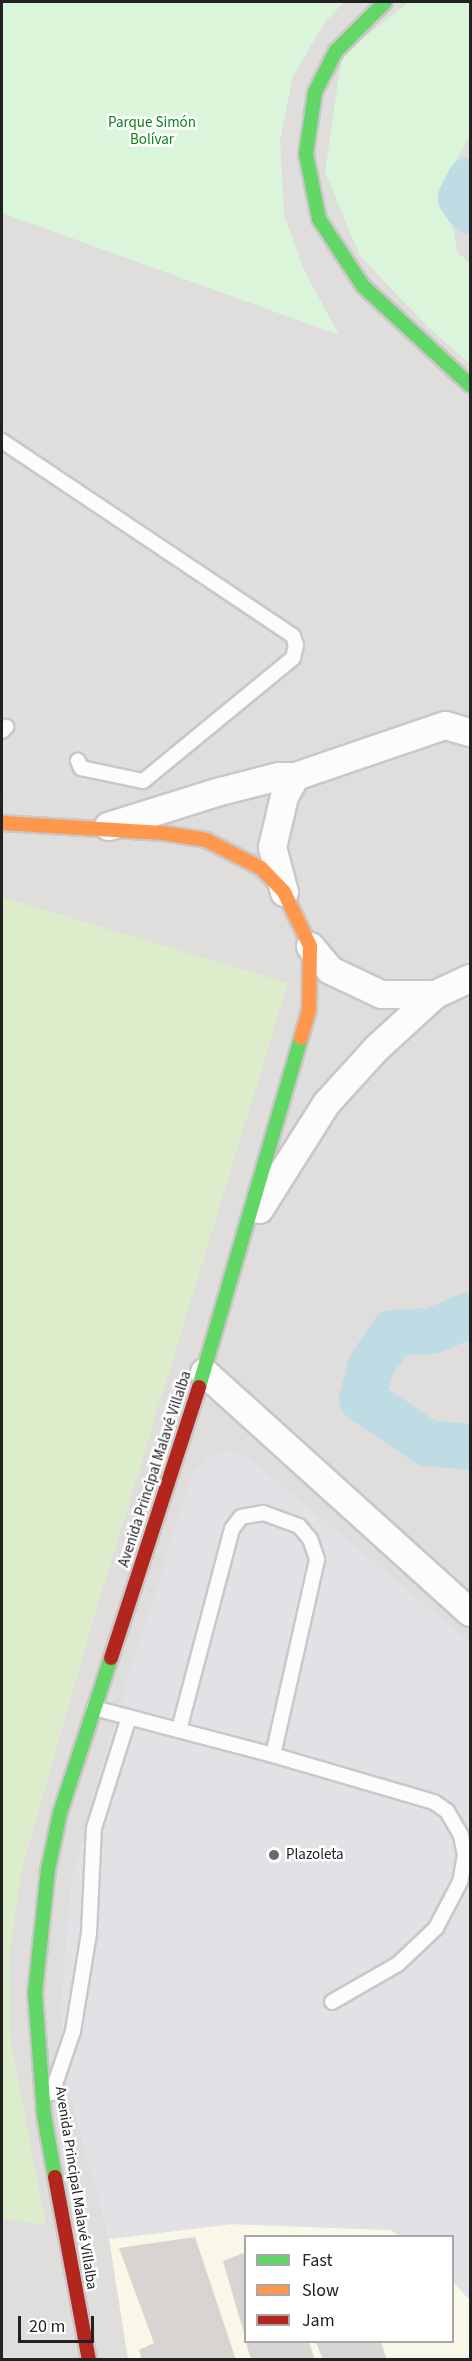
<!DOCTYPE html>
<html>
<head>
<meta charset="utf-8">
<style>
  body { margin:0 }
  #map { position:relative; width:472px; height:2361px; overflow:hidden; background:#f0eeeb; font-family:"Source Sans 3",sans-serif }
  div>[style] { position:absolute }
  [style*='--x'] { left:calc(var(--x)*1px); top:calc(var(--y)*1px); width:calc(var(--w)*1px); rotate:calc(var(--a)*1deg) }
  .residential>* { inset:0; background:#dfdedc }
  .education>* { inset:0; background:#f8f7e8 }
  .grass>* { inset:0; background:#ddeccb }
  .park>* { inset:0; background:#daf5da }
  .parking>* { inset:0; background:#e0dfde }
  .plaza>* { inset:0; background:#e2e1e5 }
  .river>* { height:46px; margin:-23px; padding:0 23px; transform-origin:23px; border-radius:23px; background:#bfdbe3 }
  .building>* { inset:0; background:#d7d4d2 }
  .roads { filter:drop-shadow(2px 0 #c9c8c7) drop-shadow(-2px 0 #c9c8c7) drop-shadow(0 2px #c9c8c7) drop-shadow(0 -2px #c9c8c7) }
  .lane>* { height:14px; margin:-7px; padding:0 7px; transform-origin:7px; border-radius:7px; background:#fdfcfc }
  .street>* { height:27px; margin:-13.5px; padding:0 13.5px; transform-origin:13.5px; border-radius:13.5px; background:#fdfcfc }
  .fast>* { height:14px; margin:-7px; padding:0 7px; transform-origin:7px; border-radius:7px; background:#63d668 }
  .slow>* { height:14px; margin:-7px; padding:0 7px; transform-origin:7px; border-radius:7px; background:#ff974d }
  .jam>* { height:14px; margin:-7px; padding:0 7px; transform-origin:7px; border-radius:7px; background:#b3261e }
  .dots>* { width:16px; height:16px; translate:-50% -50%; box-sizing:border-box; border:3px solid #fff; border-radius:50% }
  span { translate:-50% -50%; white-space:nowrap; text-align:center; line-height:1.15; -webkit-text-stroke:5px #fff; paint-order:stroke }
  .park-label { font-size:15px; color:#0c8416 }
  .street-label { font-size:15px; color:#222 }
  .poi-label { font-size:15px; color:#222 }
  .left { translate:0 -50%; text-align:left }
  .frame { position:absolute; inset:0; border:3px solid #222; pointer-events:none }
  .legend { position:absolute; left:244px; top:2235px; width:210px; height:108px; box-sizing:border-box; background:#fff; border:2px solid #a7a7a7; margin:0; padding:8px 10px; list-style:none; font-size:18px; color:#222 }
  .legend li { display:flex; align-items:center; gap:12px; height:30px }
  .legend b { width:30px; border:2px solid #a7a7a7 }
  .scale { position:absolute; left:18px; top:2316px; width:76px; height:27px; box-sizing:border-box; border:3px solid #222; border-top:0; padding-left:8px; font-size:18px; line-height:21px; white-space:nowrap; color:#222; -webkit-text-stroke:4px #fff; paint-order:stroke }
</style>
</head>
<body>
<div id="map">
  <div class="residential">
    <i style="clip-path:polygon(evenodd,2px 2px,470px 2px,470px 2359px,2px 2360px,2px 2px,246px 2236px,452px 2236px,452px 2342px,246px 2342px,246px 2236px)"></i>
  </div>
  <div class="education">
    <i style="clip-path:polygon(232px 2224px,391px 2230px,399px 2236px,246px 2236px,246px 2342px,452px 2342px,453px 2282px,470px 2300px,470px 2359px,128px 2359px,109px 2239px)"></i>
  </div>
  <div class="grass">
    <i style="clip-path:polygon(2px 897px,288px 983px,91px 1627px,21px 1872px,9px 1960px,11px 2044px,46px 2225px,2px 2218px)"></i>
  </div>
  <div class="park">
    <i style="clip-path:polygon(2px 2px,344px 2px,325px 22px,293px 76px,280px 140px,284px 215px,304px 270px,339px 335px,2px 213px)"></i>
    <i style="clip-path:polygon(409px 2px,470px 2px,470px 134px,444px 185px,458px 253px,470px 263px,470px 364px,429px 328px,360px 256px,325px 172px,342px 55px)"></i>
  </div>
  <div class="parking">
    <i style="clip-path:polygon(2px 423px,278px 607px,303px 635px,303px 662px,158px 785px,2px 793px)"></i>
  </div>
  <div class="plaza">
    <i style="clip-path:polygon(227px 1451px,245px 1455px,470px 1642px,470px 2300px,453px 2282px,452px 2236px,399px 2236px,391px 2230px,232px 2224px,109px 2239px,63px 2068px,61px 2006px,71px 1883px,98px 1776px,192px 1474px,211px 1456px)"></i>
  </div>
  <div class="river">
    <i style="--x:470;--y:180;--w:20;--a:117"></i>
    <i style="--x:461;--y:198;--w:16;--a:55"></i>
    <i style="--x:470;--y:1315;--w:41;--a:157.2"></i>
    <i style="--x:432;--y:1331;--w:39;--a:177"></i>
    <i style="--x:393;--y:1333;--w:40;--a:124"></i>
    <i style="--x:371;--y:1366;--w:34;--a:105"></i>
    <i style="--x:362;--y:1399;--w:78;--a:34.1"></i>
    <i style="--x:427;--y:1443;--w:43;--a:5.3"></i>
  </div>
  <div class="building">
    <i style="clip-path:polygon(195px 2237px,236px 2360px,142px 2360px,139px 2350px,154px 2343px,119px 2248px)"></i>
    <i style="clip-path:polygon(246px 2252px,246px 2337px,245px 2337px,223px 2261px)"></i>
    <i style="clip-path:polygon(246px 2342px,309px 2342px,315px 2360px,251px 2360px)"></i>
    <i style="clip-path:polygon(316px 2342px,381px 2342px,387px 2360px,323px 2360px)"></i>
  </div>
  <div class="roads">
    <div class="lane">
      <i style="--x:2;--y:441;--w:350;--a:33.8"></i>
      <i style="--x:293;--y:636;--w:9;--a:72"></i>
      <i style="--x:296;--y:645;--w:13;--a:103"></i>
      <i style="--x:293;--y:658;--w:194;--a:140.6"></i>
      <i style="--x:143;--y:781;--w:63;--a:-168.2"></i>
      <i style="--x:81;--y:768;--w:8;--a:-113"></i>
      <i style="--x:2;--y:731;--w:6;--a:-45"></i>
      <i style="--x:94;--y:1708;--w:185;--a:14.7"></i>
      <i style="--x:273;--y:1755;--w:201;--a:-77.3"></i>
      <i style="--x:317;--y:1559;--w:21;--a:-109"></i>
      <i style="--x:310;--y:1539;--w:17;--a:-130"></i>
      <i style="--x:299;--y:1526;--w:38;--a:-160"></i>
      <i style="--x:263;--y:1513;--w:22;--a:170"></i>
      <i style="--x:241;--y:1517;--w:15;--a:127"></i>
      <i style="--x:232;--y:1529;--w:208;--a:104.8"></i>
      <i style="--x:273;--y:1755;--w:168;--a:16.3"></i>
      <i style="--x:434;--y:1802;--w:16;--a:35"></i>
      <i style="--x:447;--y:1811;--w:28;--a:60"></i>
      <i style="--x:461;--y:1835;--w:20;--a:79"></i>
      <i style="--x:465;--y:1855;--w:27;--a:100"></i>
      <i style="--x:460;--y:1882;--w:52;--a:117.6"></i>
      <i style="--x:436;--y:1928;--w:52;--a:136.5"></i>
      <i style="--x:398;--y:1964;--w:76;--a:150.1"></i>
      <i style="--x:52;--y:2093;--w:65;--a:-71.3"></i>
      <i style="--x:73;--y:2031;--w:99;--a:-80.7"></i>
      <i style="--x:89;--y:1933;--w:105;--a:-87.3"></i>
      <i style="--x:94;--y:1828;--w:116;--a:-72.5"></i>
    </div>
    <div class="street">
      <i style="--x:108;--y:826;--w:113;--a:-17.5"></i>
      <i style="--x:216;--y:792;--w:65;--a:-14.3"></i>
      <i style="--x:279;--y:776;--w:16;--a:0"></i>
      <i style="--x:295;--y:776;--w:158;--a:-18.8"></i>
      <i style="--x:445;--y:725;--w:26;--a:16"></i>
      <i style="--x:284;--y:892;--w:47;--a:-104.9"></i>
      <i style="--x:272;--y:847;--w:52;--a:-76.8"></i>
      <i style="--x:284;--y:796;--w:23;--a:-61"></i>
      <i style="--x:310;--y:946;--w:31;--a:50"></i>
      <i style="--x:330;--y:970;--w:56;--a:25.2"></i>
      <i style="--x:381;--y:994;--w:54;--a:0"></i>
      <i style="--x:259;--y:1209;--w:125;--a:-57.7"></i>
      <i style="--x:326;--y:1103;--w:74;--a:-47.7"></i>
      <i style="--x:376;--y:1048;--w:80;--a:-42.5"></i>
      <i style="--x:435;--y:994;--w:38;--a:-25"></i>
      <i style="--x:204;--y:1372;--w:358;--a:42.1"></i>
    </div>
    <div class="fast">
      <i style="--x:385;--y:2;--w:69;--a:135"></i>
      <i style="--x:336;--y:51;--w:46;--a:117.1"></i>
      <i style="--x:315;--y:92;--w:63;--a:98.3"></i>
      <i style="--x:306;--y:154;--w:66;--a:78.7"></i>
      <i style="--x:319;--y:219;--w:80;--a:56.7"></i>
      <i style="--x:363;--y:286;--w:146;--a:42.8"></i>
      <i style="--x:199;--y:1387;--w:364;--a:-73.7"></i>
      <i style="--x:55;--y:2177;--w:63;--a:-100.1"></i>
      <i style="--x:44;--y:2115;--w:122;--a:-94.2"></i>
      <i style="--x:35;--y:1993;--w:124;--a:-84"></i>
      <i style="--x:48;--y:1870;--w:58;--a:-78.1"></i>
      <i style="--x:60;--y:1813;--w:163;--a:-71.8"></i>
    </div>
    <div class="slow">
      <i style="--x:2;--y:823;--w:161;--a:3.6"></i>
      <i style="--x:163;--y:833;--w:44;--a:9.2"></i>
      <i style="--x:206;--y:840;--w:62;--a:27"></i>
      <i style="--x:261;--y:868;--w:33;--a:46"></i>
      <i style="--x:284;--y:892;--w:60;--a:64.3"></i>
      <i style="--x:310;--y:946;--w:64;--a:90.9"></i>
      <i style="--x:309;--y:1010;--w:29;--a:106"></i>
    </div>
    <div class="jam">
      <i style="--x:111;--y:1658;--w:285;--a:-72"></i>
      <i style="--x:55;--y:2177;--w:186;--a:79.5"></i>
    </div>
  </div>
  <div class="dots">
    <i style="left:274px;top:1855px;background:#6a6968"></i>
  </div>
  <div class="park-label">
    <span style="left:152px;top:131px">Parque Simón<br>Bolívar</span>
  </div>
  <div class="street-label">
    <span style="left:155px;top:1469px;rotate:-72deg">Avenida Principal Malavé Villalba</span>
    <span style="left:76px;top:2188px;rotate:81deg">Avenida Principal Malavé Villalba</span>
  </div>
  <div class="poi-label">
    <span class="left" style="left:286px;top:1855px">Plazoleta</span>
  </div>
  <div class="frame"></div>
  <ul class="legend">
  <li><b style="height:8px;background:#63d668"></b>Fast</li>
  <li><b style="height:8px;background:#ff974d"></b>Slow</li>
  <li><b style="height:8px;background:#b3261e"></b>Jam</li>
  </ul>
  <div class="scale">20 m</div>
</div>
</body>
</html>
